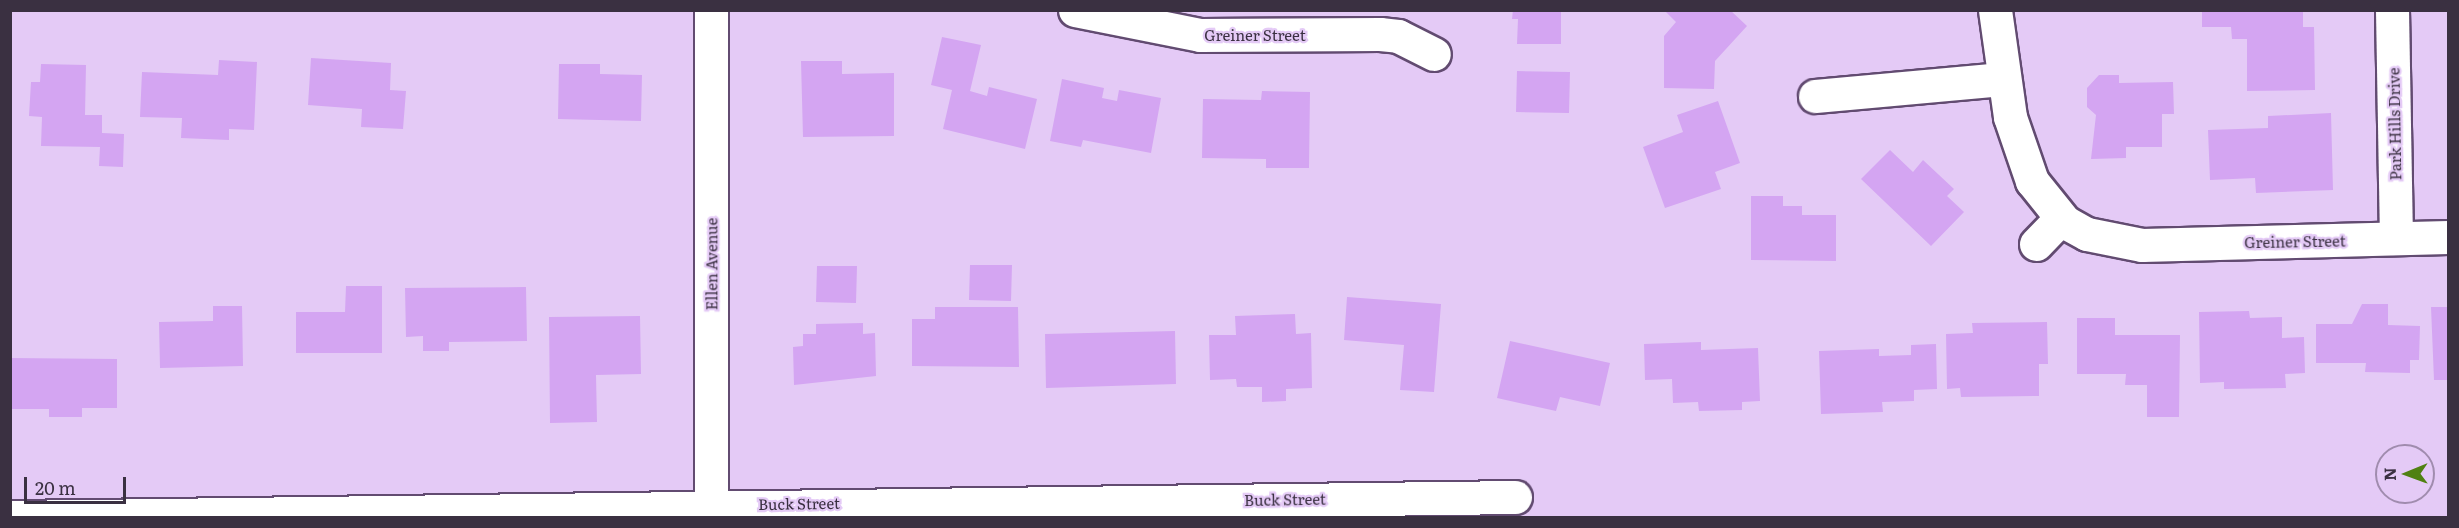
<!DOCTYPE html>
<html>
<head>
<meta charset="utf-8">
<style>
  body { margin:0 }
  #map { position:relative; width:2459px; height:528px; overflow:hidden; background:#e4caf6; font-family:Literata,serif }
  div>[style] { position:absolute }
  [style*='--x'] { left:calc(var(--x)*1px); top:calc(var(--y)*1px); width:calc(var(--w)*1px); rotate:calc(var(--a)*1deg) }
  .building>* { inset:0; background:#d4a5f2 }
  .roads { filter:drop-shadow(2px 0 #624b71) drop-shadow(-2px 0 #624b71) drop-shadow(0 2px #624b71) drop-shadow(0 -2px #624b71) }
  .minor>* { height:33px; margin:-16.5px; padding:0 16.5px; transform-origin:16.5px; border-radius:16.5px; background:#fff }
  span { translate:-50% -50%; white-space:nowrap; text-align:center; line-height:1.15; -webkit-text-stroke:4.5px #e4caf6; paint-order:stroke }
  .street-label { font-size:15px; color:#3a3041 }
  .frame { position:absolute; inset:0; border:12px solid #3a3041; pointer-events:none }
  .north { position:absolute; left:2375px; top:444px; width:60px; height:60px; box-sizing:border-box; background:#e4caf6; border:2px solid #a08cae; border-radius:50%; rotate:269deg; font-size:16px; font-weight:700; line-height:24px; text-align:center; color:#3a3041 }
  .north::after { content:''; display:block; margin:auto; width:21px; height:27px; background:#508112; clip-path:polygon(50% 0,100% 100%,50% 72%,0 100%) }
  .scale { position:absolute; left:24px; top:477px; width:102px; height:27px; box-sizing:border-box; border:3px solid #3a3041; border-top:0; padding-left:8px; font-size:18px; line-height:21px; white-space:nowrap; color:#3a3041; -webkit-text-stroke:4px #e4caf6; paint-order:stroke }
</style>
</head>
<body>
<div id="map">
  <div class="building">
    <i style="clip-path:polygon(1513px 10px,1561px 10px,1561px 44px,1517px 44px,1518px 19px,1512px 19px)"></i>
    <i style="clip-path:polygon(1664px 10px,1730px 10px,1747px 26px,1715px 61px,1714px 89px,1664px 88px,1664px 36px,1676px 22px)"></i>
    <i style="clip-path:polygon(2202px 10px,2303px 10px,2303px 27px,2314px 27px,2315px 90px,2247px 91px,2247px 39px,2232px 39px,2231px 27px,2202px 27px)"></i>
    <i style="clip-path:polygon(942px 37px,981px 45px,970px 91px,987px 96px,989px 87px,1037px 99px,1025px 149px,943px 129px,952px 90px,931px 85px)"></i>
    <i style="clip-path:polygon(311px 58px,391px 63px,390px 90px,406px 91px,403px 129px,361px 127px,362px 109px,308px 105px)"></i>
    <i style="clip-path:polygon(219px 60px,257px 62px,254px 130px,229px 129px,229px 140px,181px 138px,182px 118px,140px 117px,142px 72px,218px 75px)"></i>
    <i style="clip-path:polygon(801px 61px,842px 61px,842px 74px,894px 73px,894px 136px,803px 137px)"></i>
    <i style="clip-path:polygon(41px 64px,86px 65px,85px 115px,102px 115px,102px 133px,124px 134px,123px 167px,99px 166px,100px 147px,41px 146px,42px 117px,29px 116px,31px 82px,40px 82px)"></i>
    <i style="clip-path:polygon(559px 64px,600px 64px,600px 74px,642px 75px,641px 121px,558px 119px)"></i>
    <i style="clip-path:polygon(1517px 71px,1570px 72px,1569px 113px,1516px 112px)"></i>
    <i style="clip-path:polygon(2099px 75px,2119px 75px,2119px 83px,2173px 82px,2174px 114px,2162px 114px,2162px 147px,2126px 147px,2126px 158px,2091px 159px,2096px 115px,2087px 107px,2087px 88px)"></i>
    <i style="clip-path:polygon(1062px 79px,1104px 88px,1102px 98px,1117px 101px,1119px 90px,1161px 98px,1151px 153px,1083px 140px,1081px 147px,1050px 141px)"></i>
    <i style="clip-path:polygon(1262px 91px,1310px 92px,1309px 168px,1266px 168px,1266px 159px,1202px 158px,1203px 99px,1261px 100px)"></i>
    <i style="clip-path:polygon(1718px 101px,1740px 163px,1715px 172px,1721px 189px,1665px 208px,1643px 147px,1683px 132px,1677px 115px)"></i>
    <i style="clip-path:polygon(2331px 113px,2333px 190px,2256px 193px,2255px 178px,2210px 180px,2208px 130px,2268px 128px,2268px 116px)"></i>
    <i style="clip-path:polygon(1890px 150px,1913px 172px,1923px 160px,1954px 189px,1947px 196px,1964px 212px,1931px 246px,1861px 179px)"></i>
    <i style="clip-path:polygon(1751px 196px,1783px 196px,1783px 206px,1802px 206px,1802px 215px,1836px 215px,1836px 261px,1751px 260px)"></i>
    <i style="clip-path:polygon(970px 265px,1012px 265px,1011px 301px,969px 300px)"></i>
    <i style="clip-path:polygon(817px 266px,857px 266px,856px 303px,816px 302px)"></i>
    <i style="clip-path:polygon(346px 286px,382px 286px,382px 353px,296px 353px,296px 312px,345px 312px)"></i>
    <i style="clip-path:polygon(526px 287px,527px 341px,449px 342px,449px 351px,423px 351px,423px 336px,406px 337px,405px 288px)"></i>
    <i style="clip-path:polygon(1347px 297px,1441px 304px,1434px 392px,1400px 390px,1404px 345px,1344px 340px)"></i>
    <i style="clip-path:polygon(2362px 304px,2388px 304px,2388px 325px,2420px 326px,2419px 360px,2410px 360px,2410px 373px,2365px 372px,2366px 363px,2316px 363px,2316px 324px,2352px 324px)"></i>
    <i style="clip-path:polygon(213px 306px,242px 306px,243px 366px,160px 368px,159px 322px,213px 321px)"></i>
    <i style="clip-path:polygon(935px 307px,1018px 307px,1019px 367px,912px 366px,912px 319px,935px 319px)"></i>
    <i style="clip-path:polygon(2431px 307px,2448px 307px,2448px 380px,2434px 380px)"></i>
    <i style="clip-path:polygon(2249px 311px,2250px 318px,2282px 317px,2282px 338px,2304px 337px,2305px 373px,2285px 374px,2286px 388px,2224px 389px,2224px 382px,2200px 383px,2199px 312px)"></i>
    <i style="clip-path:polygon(1295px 314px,1296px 334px,1311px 333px,1312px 388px,1286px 389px,1286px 401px,1262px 402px,1262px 387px,1237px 387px,1236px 379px,1210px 380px,1209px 335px,1236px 335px,1235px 316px)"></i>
    <i style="clip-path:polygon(640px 316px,641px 374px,596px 375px,597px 422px,550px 423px,549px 317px)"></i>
    <i style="clip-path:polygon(2077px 318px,2115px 318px,2115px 335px,2180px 335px,2179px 417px,2147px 417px,2147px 385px,2125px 385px,2126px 374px,2077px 374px)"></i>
    <i style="clip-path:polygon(2047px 322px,2048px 364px,2039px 364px,2039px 396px,1961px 397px,1960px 388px,1947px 389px,1946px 334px,1973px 333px,1972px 323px)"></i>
    <i style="clip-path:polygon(863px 323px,863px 334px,875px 333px,876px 376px,794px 385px,793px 347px,803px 346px,803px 334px,816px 334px,816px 324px)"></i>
    <i style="clip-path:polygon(1175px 331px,1176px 384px,1046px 388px,1045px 334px)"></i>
    <i style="clip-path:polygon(1510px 341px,1610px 363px,1600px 406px,1560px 397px,1556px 411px,1497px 398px)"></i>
    <i style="clip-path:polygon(1701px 342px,1701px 350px,1758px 348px,1760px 401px,1742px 402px,1742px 410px,1699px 411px,1698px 402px,1673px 403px,1672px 379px,1645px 380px,1644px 344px)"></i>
    <i style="clip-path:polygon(1936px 344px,1937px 389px,1914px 390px,1914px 401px,1882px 402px,1883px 412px,1821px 414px,1819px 351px,1879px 349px,1879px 356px,1911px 355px,1911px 345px)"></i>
    <i style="clip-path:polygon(10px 358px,117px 359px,117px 408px,82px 408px,82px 417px,49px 417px,49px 409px,10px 409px)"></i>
  </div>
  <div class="roads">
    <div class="minor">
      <i style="--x:711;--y:10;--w:508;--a:90"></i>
      <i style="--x:1075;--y:10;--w:127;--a:11.3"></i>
      <i style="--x:1200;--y:35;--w:180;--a:-0.3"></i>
      <i style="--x:1380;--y:34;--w:18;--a:6"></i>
      <i style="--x:1398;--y:36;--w:40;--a:26.6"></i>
      <i style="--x:1995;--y:10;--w:108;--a:82"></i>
      <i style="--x:2010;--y:117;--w:68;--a:71"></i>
      <i style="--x:2032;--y:181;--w:53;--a:51.2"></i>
      <i style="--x:2065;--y:222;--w:25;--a:29"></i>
      <i style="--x:2087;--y:234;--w:56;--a:11.3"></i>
      <i style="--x:2142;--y:245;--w:306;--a:-1.5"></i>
      <i style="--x:2392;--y:10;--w:228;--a:89"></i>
      <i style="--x:1815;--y:96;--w:188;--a:-5.2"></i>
      <i style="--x:2036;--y:244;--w:36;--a:-46"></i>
      <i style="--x:10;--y:517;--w:1505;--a:-0.76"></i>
    </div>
  </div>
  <div class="street-label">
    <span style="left:1255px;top:35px">Greiner Street</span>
    <span style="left:2394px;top:124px;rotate:-91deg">Park Hills Drive</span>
    <span style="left:2295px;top:241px;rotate:-1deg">Greiner Street</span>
    <span style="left:711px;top:264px;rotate:-90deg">Ellen Avenue</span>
    <span style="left:1285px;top:499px;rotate:-1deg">Buck Street</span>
    <span style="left:799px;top:503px;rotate:-1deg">Buck Street</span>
  </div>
  <div class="frame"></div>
  <div class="north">N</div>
  <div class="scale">20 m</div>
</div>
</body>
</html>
